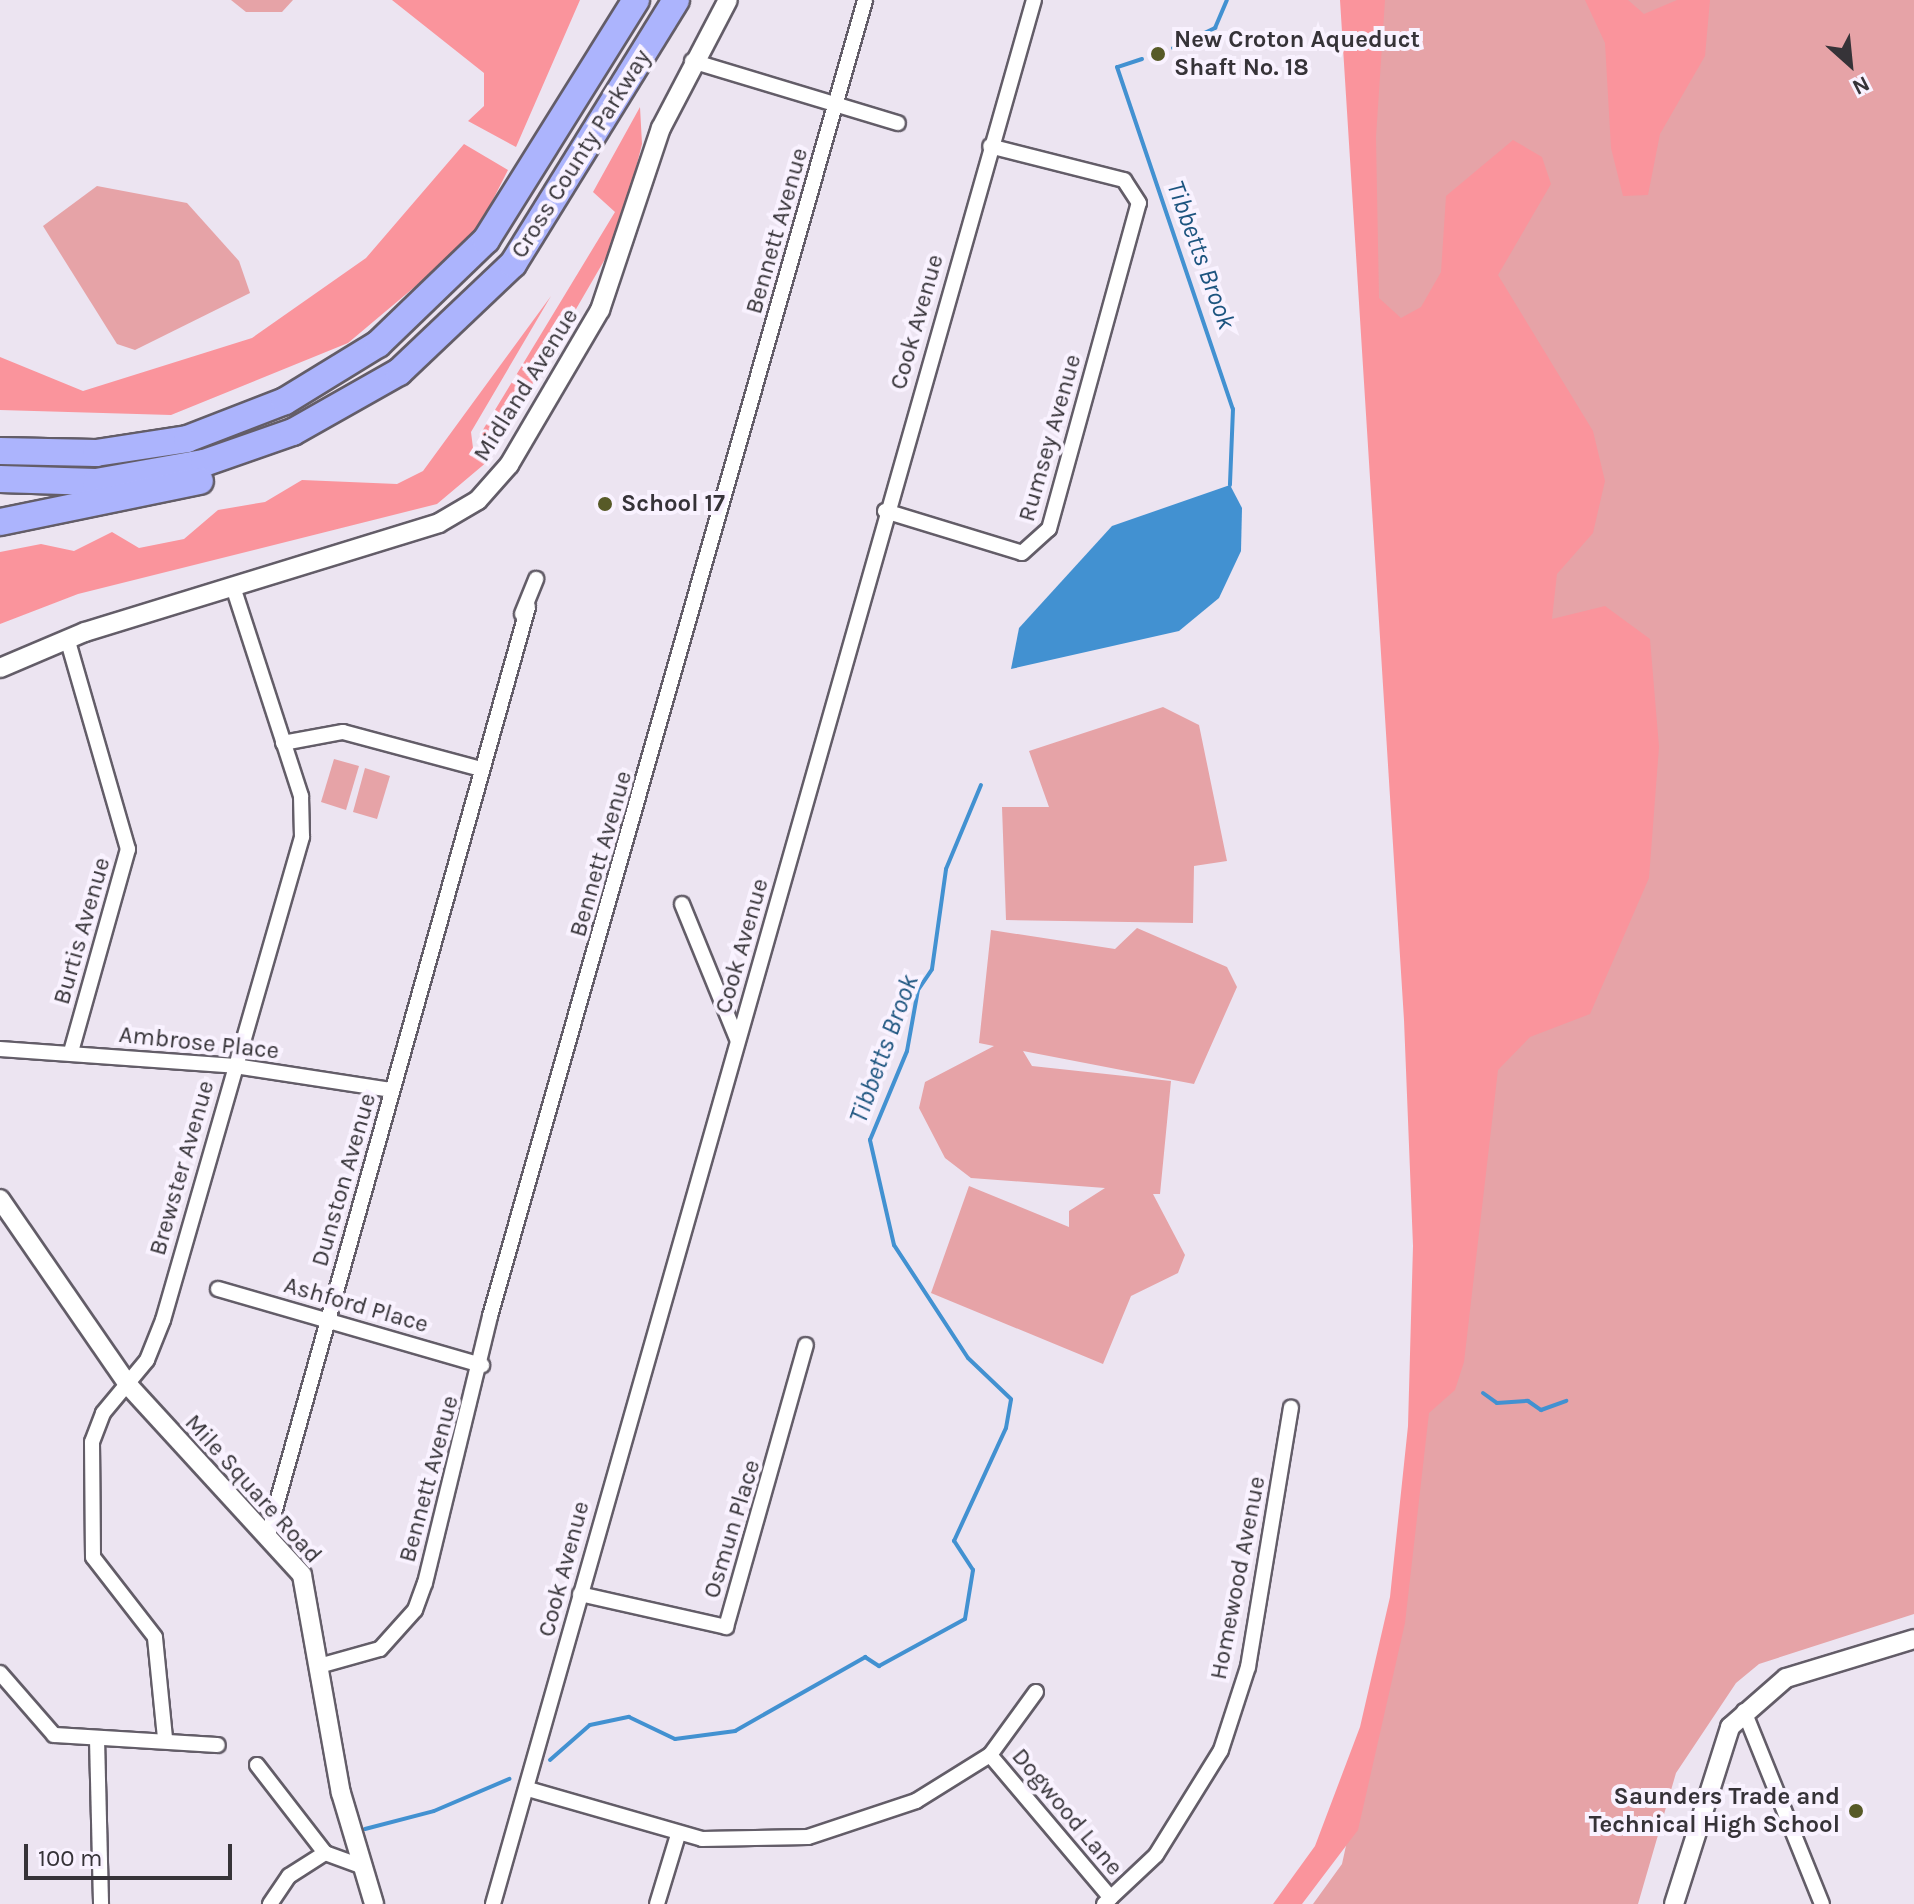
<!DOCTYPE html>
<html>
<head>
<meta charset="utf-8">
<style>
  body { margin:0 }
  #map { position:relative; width:1914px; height:1904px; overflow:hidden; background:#ece4f1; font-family:Karla,sans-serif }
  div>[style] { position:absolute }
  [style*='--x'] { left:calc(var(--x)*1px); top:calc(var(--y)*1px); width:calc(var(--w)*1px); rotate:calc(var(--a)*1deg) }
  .green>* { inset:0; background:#e6a3a7 }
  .forest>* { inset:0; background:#fa949c }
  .water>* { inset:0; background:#4291d1 }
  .stream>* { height:4px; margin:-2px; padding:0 2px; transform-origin:2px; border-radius:2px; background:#4291d1 }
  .roads { filter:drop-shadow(2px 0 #635d68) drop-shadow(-2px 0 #635d68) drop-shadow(0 2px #635d68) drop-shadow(0 -2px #635d68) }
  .minor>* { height:14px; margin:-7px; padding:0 7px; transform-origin:7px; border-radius:7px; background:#fff }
  .tertiary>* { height:18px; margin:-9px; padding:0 9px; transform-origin:9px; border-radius:9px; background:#fff }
  .motorway>* { height:26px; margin:-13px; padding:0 13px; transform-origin:13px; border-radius:13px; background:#acb4fd }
  .dots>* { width:22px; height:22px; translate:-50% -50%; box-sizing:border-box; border:4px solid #f9f2ff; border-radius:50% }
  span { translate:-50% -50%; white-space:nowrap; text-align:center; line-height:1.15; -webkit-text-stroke:8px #f9f2ff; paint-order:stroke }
  .poi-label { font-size:24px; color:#363338; font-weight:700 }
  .left { translate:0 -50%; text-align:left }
  .right { translate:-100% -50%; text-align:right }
  .street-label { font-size:24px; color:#363338 }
  .water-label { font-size:26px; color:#1c547f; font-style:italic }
  .north { position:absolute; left:1810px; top:24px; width:80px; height:80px; -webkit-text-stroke:6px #f9f2ff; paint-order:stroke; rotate:153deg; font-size:22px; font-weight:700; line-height:32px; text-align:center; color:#363338 }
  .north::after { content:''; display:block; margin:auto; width:28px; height:36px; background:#363338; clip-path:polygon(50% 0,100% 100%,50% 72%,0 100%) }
  .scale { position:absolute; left:24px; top:1844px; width:208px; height:36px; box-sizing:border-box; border:4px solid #363338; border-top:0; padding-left:10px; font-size:24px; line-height:28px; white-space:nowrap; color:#363338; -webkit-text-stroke:6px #f9f2ff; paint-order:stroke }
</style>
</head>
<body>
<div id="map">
  <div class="green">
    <i style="clip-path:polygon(231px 0,293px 0,282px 12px,246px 12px)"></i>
    <i style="clip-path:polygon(1363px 0,1914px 0,1914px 1614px,1759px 1664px,1736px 1683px,1676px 1773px,1638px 1904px,1313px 1904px,1342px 1864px,1391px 1639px,1417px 1467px,1424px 1223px,1368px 250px)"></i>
    <i style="clip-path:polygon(97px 186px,187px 203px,239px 261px,250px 293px,135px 350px,117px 344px,43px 226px)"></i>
    <i style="clip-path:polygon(1163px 707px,1199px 725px,1227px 861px,1194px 866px,1193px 923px,1006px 920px,1002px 807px,1049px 807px,1029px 751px)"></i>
    <i style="clip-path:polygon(334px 759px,359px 766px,346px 810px,321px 802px)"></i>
    <i style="clip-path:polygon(365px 768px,390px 776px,377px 819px,353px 812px)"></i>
    <i style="clip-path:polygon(1137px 928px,1227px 967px,1237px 987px,1194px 1084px,1023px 1051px,1032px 1066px,1171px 1081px,1160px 1194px,1153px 1194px,1185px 1255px,1178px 1273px,1131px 1296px,1103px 1364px,931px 1293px,969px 1186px,1069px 1227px,1069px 1211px,1105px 1188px,971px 1178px,945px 1158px,919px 1108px,925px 1082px,994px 1046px,979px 1043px,991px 930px,1115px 949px)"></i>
  </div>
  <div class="forest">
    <i style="clip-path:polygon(392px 0,580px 0,516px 147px,468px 121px,484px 106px,484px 73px)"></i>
    <i style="clip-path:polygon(1340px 0,1385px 0,1376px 137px,1379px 298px,1401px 318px,1421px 307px,1441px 272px,1446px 196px,1513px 140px,1542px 157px,1551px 184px,1498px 275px,1593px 431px,1605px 481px,1593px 533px,1557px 574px,1552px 619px,1605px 606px,1650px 639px,1659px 747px,1649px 878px,1590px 1014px,1530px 1037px,1498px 1070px,1464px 1362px,1455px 1390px,1429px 1413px,1405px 1623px,1358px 1830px,1302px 1904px,1273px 1904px,1315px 1846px,1360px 1727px,1390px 1597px,1408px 1426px,1413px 1246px,1404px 1020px)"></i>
    <i style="clip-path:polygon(1585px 0,1628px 0,1644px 14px,1677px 0,1710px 0,1705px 56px,1660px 134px,1648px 195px,1623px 196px,1611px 148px,1605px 43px)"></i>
    <i style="clip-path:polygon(640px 107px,642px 144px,619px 235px,500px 440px,484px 440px,481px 433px,615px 212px,593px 192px)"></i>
    <i style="clip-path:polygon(464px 144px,508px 170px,474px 237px,348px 343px,171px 415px,0 410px,0 357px,83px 391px,252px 338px,366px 258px)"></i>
    <i style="clip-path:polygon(551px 296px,471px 432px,473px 448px,488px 461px,437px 504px,78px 594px,0 624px,0 552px,41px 544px,74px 551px,112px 532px,139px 548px,184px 539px,218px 510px,265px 502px,302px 480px,397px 484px,423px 471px)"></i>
  </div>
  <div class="water">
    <i style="clip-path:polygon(1230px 485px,1242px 508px,1241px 551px,1219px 598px,1179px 631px,1011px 669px,1019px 628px,1112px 526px)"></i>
  </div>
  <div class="stream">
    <i style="--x:1173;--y:48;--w:47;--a:-25.5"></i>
    <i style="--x:1215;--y:28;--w:30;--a:-67"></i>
    <i style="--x:1142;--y:59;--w:26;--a:162"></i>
    <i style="--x:1117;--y:67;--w:361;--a:71.3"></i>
    <i style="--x:1233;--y:409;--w:76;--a:92.3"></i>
    <i style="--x:1483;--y:1393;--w:17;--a:36"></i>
    <i style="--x:1497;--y:1403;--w:31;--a:-4"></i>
    <i style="--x:1528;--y:1401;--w:16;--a:35"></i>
    <i style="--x:1541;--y:1410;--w:27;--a:-20"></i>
    <i style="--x:550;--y:1760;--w:53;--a:-41.2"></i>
    <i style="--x:590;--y:1725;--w:40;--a:-12"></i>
    <i style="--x:629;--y:1717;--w:51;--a:25.6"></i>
    <i style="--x:675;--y:1739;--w:61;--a:-7.6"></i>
    <i style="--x:735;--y:1731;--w:150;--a:-29.6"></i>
    <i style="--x:865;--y:1657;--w:17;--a:33"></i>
    <i style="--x:879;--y:1666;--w:98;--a:-28.7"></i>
    <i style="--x:965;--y:1619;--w:50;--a:-80.7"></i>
    <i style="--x:973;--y:1570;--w:35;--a:-123"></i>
    <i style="--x:954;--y:1541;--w:124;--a:-65.3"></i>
    <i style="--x:1006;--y:1428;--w:29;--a:-80"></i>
    <i style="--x:1011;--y:1399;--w:59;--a:-136.4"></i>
    <i style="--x:968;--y:1358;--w:135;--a:-123.2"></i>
    <i style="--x:894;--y:1245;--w:108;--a:-102.9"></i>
    <i style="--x:870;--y:1140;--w:96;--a:-67.4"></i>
    <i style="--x:907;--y:1051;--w:62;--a:-79.8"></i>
    <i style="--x:918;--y:990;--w:25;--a:-56"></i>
    <i style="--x:932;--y:969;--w:101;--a:-82"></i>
    <i style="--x:946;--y:869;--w:91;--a:-67.4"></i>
    <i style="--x:365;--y:1829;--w:71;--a:-14.6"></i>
    <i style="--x:434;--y:1811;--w:82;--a:-23.1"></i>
  </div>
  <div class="roads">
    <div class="minor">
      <i style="--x:692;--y:61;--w:215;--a:16.8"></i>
      <i style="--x:885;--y:511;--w:143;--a:17"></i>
      <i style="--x:1022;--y:553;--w:36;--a:-42"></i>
      <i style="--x:1049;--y:529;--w:338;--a:-74.6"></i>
      <i style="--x:1139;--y:203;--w:27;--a:-123"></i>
      <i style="--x:1124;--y:180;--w:138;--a:-165.8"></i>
      <i style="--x:522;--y:614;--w:38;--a:-68"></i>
      <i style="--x:67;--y:638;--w:220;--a:73.9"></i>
      <i style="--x:128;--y:849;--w:211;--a:105.7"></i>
      <i style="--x:283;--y:743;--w:61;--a:-10.4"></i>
      <i style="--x:343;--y:732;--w:139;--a:15"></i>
      <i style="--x:682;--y:904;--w:146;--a:67.8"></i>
      <i style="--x:0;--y:1049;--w:236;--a:4.1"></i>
      <i style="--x:235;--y:1066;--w:159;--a:8.7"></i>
      <i style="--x:218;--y:1289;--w:275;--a:16.1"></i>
      <i style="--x:267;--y:1538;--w:967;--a:-74.34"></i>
      <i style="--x:580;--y:1594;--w:150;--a:12.7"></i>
      <i style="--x:726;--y:1627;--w:293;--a:-74.2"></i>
      <i style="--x:319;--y:1666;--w:63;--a:-15.6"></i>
      <i style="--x:380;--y:1649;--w:52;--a:-48.1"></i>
      <i style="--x:415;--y:1610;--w:29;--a:-70"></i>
      <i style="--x:425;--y:1583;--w:275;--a:-76.3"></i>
      <i style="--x:490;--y:1316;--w:1368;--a:-74.09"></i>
      <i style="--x:0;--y:1673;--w:82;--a:48.9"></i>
      <i style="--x:54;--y:1735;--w:164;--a:3.5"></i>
      <i style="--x:1744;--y:1711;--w:208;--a:68"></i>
      <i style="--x:165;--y:1738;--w:101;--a:-95.7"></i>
      <i style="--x:155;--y:1637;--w:101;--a:-127.8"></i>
      <i style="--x:93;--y:1557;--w:115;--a:-90.5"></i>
      <i style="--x:92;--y:1442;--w:31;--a:-69"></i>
      <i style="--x:103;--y:1413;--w:69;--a:-50.3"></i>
      <i style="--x:147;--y:1360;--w:43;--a:-68.2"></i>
      <i style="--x:163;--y:1320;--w:503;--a:-73.94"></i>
      <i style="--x:302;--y:837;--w:41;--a:-91.4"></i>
      <i style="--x:301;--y:796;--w:220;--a:-108"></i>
      <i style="--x:97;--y:1739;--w:165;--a:88.6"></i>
      <i style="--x:990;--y:1755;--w:187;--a:49.8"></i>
      <i style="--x:257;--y:1765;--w:111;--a:52.3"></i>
      <i style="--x:325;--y:1853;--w:37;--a:20"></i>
      <i style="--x:528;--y:1789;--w:181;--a:16"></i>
      <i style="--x:702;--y:1839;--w:106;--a:-1.1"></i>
      <i style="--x:808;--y:1837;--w:114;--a:-18.4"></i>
      <i style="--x:916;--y:1801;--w:87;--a:-31.9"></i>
      <i style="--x:990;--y:1755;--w:78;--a:-53.9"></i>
      <i style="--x:270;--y:1904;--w:34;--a:-56"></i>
      <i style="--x:289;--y:1876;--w:43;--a:-32.6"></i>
      <i style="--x:493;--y:1904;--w:1979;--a:-74.14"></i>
      <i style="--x:657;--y:1904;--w:72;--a:-73.1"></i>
      <i style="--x:1104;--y:1904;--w:71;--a:-43.3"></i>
      <i style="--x:1156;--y:1855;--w:123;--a:-58.2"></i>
      <i style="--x:1221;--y:1750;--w:87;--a:-72"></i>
      <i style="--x:1248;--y:1667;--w:263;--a:-80.6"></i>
    </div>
    <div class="tertiary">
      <i style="--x:0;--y:668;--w:92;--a:-23"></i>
      <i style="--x:85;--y:632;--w:370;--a:-17.1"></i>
      <i style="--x:439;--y:523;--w:45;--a:-30.5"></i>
      <i style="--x:478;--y:500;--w:47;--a:-48.5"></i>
      <i style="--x:509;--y:465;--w:180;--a:-59.6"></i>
      <i style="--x:600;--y:310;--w:192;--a:-71.5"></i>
      <i style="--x:661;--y:128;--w:144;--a:-62.4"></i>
      <i style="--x:0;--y:1199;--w:227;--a:55.4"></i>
      <i style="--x:129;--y:1386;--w:256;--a:47.5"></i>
      <i style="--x:302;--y:1575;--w:221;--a:79.9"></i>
      <i style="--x:341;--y:1793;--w:116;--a:73.4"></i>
      <i style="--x:1674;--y:1904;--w:186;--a:-72.4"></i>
      <i style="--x:1730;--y:1727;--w:74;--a:-41.2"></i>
      <i style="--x:1786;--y:1678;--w:134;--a:-16.9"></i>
    </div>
    <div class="motorway">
      <i style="--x:0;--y:451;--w:96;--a:1.2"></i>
      <i style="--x:96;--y:453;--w:92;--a:-8.7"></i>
      <i style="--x:187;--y:439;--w:105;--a:-21.2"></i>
      <i style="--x:285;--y:401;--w:109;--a:-31.5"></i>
      <i style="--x:378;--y:344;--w:150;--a:-43.9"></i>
      <i style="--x:486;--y:240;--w:283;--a:-58"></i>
      <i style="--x:0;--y:479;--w:96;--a:1.8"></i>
      <i style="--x:96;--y:482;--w:110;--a:-10"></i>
      <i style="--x:204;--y:463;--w:94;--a:-19.2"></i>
      <i style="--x:293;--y:432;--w:122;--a:-29.5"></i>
      <i style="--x:399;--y:372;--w:157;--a:-43.5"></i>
      <i style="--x:513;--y:264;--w:310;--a:-58.3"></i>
      <i style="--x:0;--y:522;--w:204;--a:-11.6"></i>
    </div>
  </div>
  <div class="dots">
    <i style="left:1158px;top:54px;background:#575a27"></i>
    <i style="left:605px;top:504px;background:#575a27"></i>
    <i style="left:1856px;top:1811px;background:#575a27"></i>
  </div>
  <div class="poi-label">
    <span class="left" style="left:1174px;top:54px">New Croton Aqueduct<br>Shaft No. 18</span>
    <span class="left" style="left:621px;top:504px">School 17</span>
    <span class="right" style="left:1840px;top:1811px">Saunders Trade and<br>Technical High School</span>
  </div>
  <div class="street-label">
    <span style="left:581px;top:154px;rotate:-58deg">Cross County Parkway</span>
    <span style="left:777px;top:231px;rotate:-74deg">Bennett Avenue</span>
    <span style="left:917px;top:322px;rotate:-74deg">Cook Avenue</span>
    <span style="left:526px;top:385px;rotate:-58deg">Midland Avenue</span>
    <span style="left:1050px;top:438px;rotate:-74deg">Rumsey Avenue</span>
    <span style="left:601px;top:854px;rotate:-74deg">Bennett Avenue</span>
    <span style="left:82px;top:931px;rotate:-74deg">Burtis Avenue</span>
    <span style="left:742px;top:946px;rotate:-74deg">Cook Avenue</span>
    <span style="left:199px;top:1043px;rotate:6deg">Ambrose Place</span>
    <span style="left:182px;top:1168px;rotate:-74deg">Brewster Avenue</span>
    <span style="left:344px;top:1180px;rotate:-74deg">Dunston Avenue</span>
    <span style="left:356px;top:1305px;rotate:16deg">Ashford Place</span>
    <span style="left:429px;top:1479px;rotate:-75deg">Bennett Avenue</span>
    <span style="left:253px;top:1489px;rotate:48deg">Mile Square Road</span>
    <span style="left:732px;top:1529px;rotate:-73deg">Osmun Place</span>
    <span style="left:564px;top:1569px;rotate:-75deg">Cook Avenue</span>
    <span style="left:1238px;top:1578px;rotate:-79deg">Homewood Avenue</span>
    <span style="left:1067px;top:1812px;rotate:50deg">Dogwood Lane</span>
  </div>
  <div class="water-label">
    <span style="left:1201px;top:255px;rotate:70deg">Tibbetts Brook</span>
    <span style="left:884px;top:1049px;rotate:-70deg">Tibbetts Brook</span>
  </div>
  <div class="north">N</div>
  <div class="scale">100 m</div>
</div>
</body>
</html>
